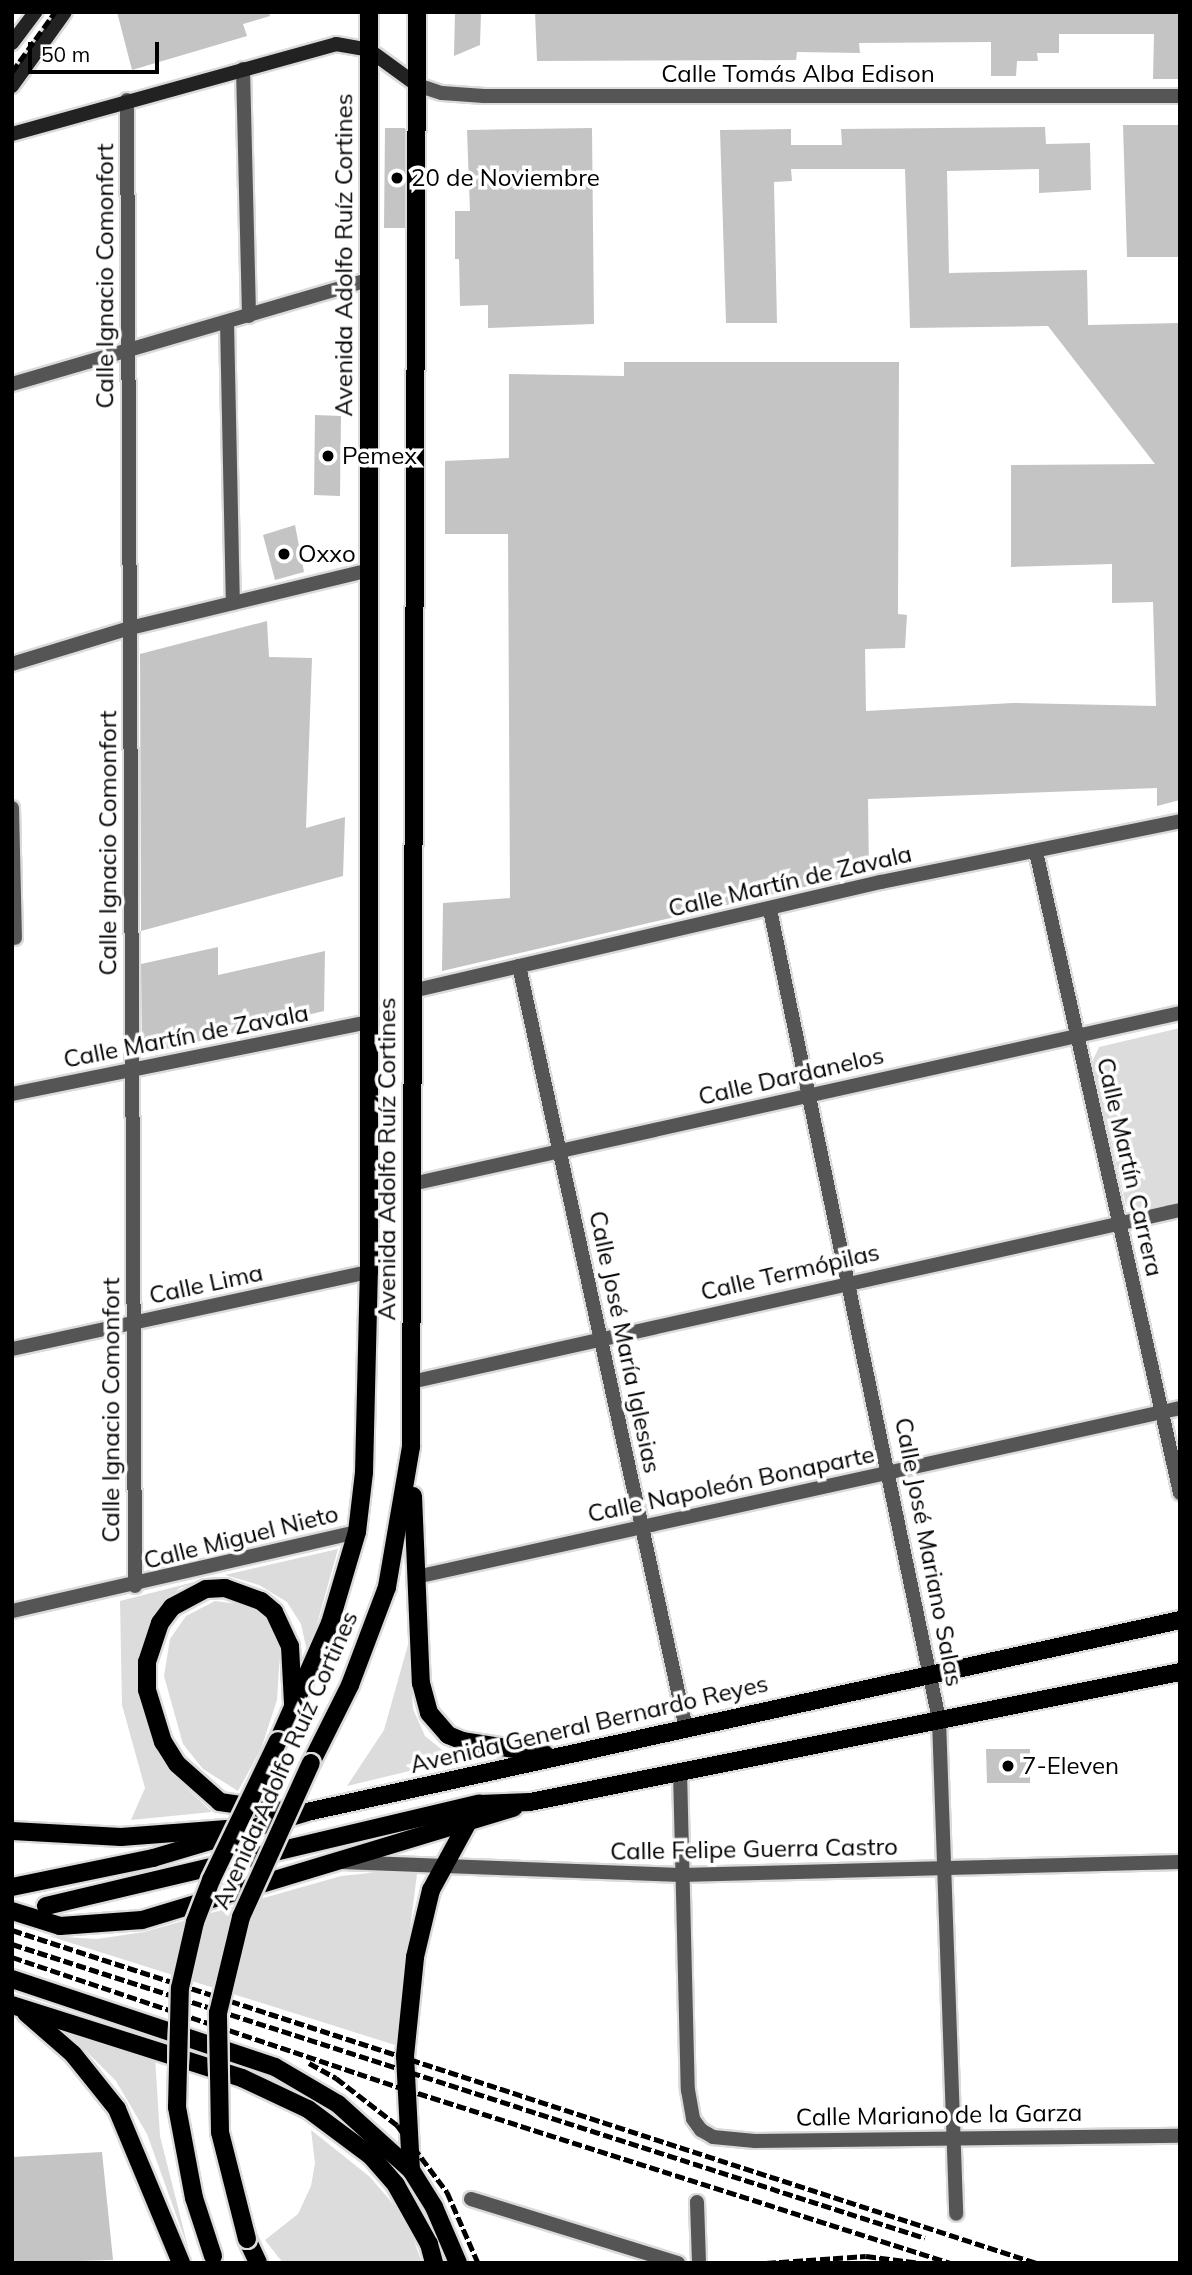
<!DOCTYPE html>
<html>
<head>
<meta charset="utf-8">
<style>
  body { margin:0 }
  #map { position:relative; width:1192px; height:2275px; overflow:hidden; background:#fff; font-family:Mulish,sans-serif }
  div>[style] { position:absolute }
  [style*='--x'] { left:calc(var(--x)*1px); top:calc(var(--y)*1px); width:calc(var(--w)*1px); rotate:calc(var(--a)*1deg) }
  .green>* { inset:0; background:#dcdcdc }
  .building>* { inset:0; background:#c4c4c4 }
  .roads { filter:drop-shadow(2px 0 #dbdbdb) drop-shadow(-2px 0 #dbdbdb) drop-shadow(0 2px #dbdbdb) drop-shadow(0 -2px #dbdbdb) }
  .street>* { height:14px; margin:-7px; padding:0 7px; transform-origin:7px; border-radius:7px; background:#555 }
  .secondary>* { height:14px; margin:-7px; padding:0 7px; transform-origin:7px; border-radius:7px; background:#222 }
  .primary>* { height:18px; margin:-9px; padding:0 9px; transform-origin:9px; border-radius:9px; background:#000 }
  .rail>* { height:5px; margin-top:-2.5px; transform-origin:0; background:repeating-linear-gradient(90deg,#000 0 10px,transparent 0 13.5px) }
  .bridges { filter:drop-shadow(2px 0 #dbdbdb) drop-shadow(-2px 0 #dbdbdb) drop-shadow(0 2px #dbdbdb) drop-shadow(0 -2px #dbdbdb) }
  .primary-bridge>* { height:18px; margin:-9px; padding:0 9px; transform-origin:9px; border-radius:9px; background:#000 }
  .dots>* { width:19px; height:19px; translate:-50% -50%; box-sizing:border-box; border:4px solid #fff; border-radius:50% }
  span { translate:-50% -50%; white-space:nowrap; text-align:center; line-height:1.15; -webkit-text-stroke:7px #fff; paint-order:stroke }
  .street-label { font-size:24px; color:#000 }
  .poi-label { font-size:24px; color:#000 }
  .left { translate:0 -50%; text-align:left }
  .frame { position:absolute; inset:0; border:14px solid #000; pointer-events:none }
  .scale { position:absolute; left:28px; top:42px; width:131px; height:32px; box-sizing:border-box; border:4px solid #000; border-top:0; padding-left:9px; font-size:21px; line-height:24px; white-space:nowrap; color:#000; -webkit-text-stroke:5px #fff; paint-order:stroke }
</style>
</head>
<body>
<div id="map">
  <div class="green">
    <i style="clip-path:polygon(1180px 1028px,1180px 1202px,1142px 1212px,1126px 1206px,1092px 1062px,1099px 1047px)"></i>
    <i style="clip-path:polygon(338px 1549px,308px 1656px,301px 1624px,287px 1602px,259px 1585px,225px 1575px)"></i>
    <i style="clip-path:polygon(206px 1579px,180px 1588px,154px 1612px,142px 1651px,141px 1702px,156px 1748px,182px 1784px,212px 1812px,131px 1820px,145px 1788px,122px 1705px,120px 1601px)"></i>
    <i style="clip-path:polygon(215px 1601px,245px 1605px,270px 1620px,280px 1652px,277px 1700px,261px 1749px,238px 1791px,203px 1769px,183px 1744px,164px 1676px,170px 1639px,186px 1616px)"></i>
    <i style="clip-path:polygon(409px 1641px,413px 1709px,425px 1736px,446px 1753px,472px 1756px,347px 1786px,384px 1730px)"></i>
    <i style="clip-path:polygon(380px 1872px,417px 1874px,395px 2045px,49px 1936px,97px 1939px,144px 1932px,341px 1876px)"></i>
    <i style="clip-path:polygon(66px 2031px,155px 2057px,160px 2136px,189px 2251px,147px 2134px,116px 2081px)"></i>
    <i style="clip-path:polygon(311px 2130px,370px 2177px,406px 2219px,422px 2263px,283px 2263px,265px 2240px,298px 2214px,311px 2186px,315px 2163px)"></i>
  </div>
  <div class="building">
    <i style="clip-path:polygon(117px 12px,269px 12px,270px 16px,243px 24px,247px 36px,132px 70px)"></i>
    <i style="clip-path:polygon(455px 12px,481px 12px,480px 45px,454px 56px)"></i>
    <i style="clip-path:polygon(535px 12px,1180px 12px,1180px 79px,1153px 79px,1154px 34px,1059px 34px,1059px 53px,1037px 53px,1038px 61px,1017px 61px,1016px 76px,991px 76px,991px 42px,859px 43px,860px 53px,797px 52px,796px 60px,537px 61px)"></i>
    <i style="clip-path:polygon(1123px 125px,1180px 125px,1180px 257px,1127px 257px)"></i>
    <i style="clip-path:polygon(1045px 127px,1046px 144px,1090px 143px,1091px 190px,1039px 193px,1039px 169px,947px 171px,949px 273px,1087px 270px,1088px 325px,1180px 323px,1180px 800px,1157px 806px,1157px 788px,868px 799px,869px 872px,442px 971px,443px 903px,510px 898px,508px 534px,445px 534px,445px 461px,509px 458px,509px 374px,624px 376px,624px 362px,899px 362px,898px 614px,907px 615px,905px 648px,865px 649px,866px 711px,1013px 703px,1156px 706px,1153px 602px,1112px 603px,1112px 564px,1011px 567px,1011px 465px,1155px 464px,1048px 326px,910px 328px,905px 169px,791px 169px,792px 181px,774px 182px,777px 323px,726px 323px,720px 130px,791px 129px,791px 145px,842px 145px,841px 129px)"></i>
    <i style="clip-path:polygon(385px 128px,405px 128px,405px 228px,384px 228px)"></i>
    <i style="clip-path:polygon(592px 128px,594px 324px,488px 328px,488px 305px,460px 306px,459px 259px,455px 259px,455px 211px,470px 211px,467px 130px)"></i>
    <i style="clip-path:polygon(315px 415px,341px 416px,340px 496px,314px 495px)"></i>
    <i style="clip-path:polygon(295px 525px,304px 572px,275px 580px,263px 535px)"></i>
    <i style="clip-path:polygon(267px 621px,269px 657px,312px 658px,306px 828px,345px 817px,343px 876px,141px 931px,140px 654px)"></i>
    <i style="clip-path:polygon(218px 947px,218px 975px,325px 951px,324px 1011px,142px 1055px,141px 964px)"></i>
    <i style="clip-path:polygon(986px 1749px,1030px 1749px,1030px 1783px,987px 1783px)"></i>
    <i style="clip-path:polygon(102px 2152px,113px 2260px,12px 2263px,12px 2157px)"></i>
  </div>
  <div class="roads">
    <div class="street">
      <i style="--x:243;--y:69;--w:247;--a:88.6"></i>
      <i style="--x:417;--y:85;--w:26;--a:18"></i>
      <i style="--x:442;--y:93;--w:42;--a:4.1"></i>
      <i style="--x:484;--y:96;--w:696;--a:0"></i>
      <i style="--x:127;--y:100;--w:1486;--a:89.69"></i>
      <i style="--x:227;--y:322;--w:281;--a:88.8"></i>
      <i style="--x:12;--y:384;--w:371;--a:-16.3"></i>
      <i style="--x:12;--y:664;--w:123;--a:-17"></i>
      <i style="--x:130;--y:628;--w:246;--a:-13.6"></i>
      <i style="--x:12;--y:808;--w:130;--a:88.7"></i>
      <i style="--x:1036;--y:852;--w:657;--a:77.34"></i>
      <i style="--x:770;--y:910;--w:827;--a:78.21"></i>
      <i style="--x:939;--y:1720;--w:494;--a:88"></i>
      <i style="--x:519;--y:966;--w:780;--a:77.64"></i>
      <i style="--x:412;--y:991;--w:481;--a:-13.1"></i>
      <i style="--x:881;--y:882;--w:305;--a:-11.5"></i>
      <i style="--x:12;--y:1094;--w:364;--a:-11.4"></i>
      <i style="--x:412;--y:1184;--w:787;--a:-12.55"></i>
      <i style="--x:12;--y:1349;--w:365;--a:-12.2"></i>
      <i style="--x:411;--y:1382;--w:788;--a:-12.61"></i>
      <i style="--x:416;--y:1577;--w:782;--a:-12.47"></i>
      <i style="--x:12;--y:1611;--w:354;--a:-12.9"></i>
      <i style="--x:680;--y:1771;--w:319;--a:88.6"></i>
      <i style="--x:688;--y:2090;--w:29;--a:80"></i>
      <i style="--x:693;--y:2119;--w:14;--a:54"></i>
      <i style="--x:701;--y:2130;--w:14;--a:30"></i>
      <i style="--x:713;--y:2137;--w:42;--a:5.4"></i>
      <i style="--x:755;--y:2141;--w:425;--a:-0.7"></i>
      <i style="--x:341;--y:1862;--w:340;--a:2.2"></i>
      <i style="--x:681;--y:1875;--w:499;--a:-1.5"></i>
      <i style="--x:471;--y:2199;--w:217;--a:17.2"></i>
      <i style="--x:697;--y:2202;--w:61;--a:88.1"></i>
    </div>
    <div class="secondary">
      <i style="--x:12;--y:43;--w:39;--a:-53"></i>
      <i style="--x:12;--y:86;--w:91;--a:-54.4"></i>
      <i style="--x:12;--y:134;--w:336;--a:-15.5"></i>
      <i style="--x:336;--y:44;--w:34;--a:10"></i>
      <i style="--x:369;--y:50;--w:59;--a:36.1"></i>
    </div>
    <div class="primary">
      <i style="--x:413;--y:1496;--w:187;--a:87.6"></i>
      <i style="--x:421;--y:1683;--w:31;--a:75"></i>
      <i style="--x:429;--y:1713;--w:29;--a:49"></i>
      <i style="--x:448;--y:1735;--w:16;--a:22"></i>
      <i style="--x:463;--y:1741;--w:83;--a:9"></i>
      <i style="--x:278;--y:1741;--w:129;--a:-66.2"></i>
      <i style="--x:330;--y:1623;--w:95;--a:-73.5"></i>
      <i style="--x:357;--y:1532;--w:60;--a:-83.3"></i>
      <i style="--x:364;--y:1472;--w:200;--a:-88.6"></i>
      <i style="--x:369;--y:1272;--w:1260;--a:-90"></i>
      <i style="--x:311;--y:1763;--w:87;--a:-63.4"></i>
      <i style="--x:350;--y:1685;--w:105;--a:-69.3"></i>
      <i style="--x:387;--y:1587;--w:142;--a:-80.3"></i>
      <i style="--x:411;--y:1447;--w:1435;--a:-89.76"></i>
      <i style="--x:289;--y:1812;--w:70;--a:-171.8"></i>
      <i style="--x:220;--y:1802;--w:57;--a:-138.5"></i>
      <i style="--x:177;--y:1764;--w:26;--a:-122"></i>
      <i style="--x:163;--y:1742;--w:54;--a:-107.1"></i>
      <i style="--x:147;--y:1690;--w:28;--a:-90"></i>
      <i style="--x:147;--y:1662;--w:41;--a:-71.6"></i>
      <i style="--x:160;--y:1623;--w:20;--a:-53"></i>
      <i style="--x:172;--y:1607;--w:38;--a:-28"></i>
      <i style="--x:206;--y:1589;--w:19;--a:-3"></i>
      <i style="--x:225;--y:1588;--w:38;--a:20"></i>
      <i style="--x:261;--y:1601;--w:17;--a:40"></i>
      <i style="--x:274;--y:1612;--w:38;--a:65"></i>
      <i style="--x:290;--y:1646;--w:58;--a:87"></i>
      <i style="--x:12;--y:1831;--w:109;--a:3.2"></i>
      <i style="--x:121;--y:1837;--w:106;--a:-4.3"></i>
      <i style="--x:12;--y:1887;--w:144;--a:-11.6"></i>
      <i style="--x:153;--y:1858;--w:161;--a:-16.6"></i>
      <i style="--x:307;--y:1812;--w:894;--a:-12.4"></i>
      <i style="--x:46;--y:1906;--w:445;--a:-13.3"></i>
      <i style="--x:479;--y:1804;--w:51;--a:-2.2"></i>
      <i style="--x:530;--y:1802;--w:663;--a:-11.31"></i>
      <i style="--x:12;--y:1911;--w:50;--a:17.4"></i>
      <i style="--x:60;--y:1926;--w:82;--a:-4.2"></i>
      <i style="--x:142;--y:1920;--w:388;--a:-16.8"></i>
      <i style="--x:12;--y:1979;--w:277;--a:18.5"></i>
      <i style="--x:275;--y:2067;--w:73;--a:30.4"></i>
      <i style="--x:338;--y:2104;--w:98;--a:42.1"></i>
      <i style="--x:411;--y:2170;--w:44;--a:58.1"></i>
      <i style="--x:434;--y:2207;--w:61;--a:66.8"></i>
      <i style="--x:12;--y:2005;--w:241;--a:17.6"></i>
      <i style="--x:242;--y:2078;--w:73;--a:25.2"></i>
      <i style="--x:308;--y:2109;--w:79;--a:36.7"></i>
      <i style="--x:371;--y:2156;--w:38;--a:49"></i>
      <i style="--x:396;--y:2185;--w:68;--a:60.8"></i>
      <i style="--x:429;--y:2244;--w:20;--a:75"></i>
      <i style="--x:26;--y:2013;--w:62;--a:41.1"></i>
      <i style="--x:73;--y:2054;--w:70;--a:51.3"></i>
      <i style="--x:117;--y:2109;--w:167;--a:67.4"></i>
      <i style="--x:411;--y:2170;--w:114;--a:-93"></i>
      <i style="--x:405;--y:2056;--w:100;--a:-84.2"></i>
      <i style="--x:415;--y:1957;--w:69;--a:-76.6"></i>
      <i style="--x:431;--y:1890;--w:77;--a:-61.4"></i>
      <i style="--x:247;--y:2239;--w:26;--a:65"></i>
    </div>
  </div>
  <div class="rail">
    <i style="--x:12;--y:72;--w:74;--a:-54.4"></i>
    <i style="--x:12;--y:1930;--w:1077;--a:18.01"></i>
    <i style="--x:12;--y:1944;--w:959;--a:17.85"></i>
    <i style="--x:12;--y:1957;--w:415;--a:18.6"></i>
    <i style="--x:405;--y:2089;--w:573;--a:17.68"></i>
    <i style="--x:309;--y:2063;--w:31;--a:29"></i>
    <i style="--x:336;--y:2078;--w:77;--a:37.6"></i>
    <i style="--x:397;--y:2125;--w:84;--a:53.3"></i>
    <i style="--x:447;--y:2192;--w:77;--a:66.4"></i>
    <i style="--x:766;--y:2263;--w:100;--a:-4"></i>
    <i style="--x:866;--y:2256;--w:55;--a:7.3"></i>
  </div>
  <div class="bridges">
    <div class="primary-bridge">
      <i style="--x:247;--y:2239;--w:110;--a:-104.2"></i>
      <i style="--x:220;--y:2132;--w:119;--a:-91"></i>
      <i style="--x:218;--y:2013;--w:99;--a:-76.5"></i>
      <i style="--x:241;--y:1917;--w:169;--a:-65.6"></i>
      <i style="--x:213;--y:2256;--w:61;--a:-108.1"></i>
      <i style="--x:194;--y:2198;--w:93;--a:-100.6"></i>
      <i style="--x:177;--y:2107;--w:119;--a:-88.6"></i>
      <i style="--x:180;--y:1988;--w:68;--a:-77.2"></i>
      <i style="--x:195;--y:1922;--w:45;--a:-69.1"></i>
      <i style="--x:211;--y:1880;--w:154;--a:-64.3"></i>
    </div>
  </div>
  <div class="dots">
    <i style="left:397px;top:178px;background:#000"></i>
    <i style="left:328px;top:456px;background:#000"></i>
    <i style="left:284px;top:554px;background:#000"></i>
    <i style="left:1008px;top:1766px;background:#000"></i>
  </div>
  <div class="street-label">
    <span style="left:798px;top:74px">Calle Tomás Alba Edison</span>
    <span style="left:344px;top:255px;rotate:-90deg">Avenida Adolfo Ruíz Cortines</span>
    <span style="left:105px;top:276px;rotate:-90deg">Calle Ignacio Comonfort</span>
    <span style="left:108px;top:843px;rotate:-90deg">Calle Ignacio Comonfort</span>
    <span style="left:790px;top:881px;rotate:-13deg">Calle Martín de Zavala</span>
    <span style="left:186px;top:1036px;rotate:-11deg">Calle Martín de Zavala</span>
    <span style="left:791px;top:1076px;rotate:-13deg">Calle Dardanelos</span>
    <span style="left:387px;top:1159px;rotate:-90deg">Avenida Adolfo Ruíz Cortines</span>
    <span style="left:1130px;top:1167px;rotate:77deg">Calle Martín Carrera</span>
    <span style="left:790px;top:1272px;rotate:-13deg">Calle Termópilas</span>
    <span style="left:206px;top:1284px;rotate:-12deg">Calle Lima</span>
    <span style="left:625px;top:1342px;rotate:78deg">Calle José María Iglesias</span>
    <span style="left:111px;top:1410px;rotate:-90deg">Calle Ignacio Comonfort</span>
    <span style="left:731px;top:1484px;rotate:-12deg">Calle Napoleón Bonaparte</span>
    <span style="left:241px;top:1537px;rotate:-14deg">Calle Miguel Nieto</span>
    <span style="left:929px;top:1552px;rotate:79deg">Calle José Mariano Salas</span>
    <span style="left:589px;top:1724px;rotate:-13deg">Avenida General Bernardo Reyes</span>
    <span style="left:285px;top:1760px;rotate:-66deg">Avenida Adolfo Ruíz Cortines</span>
    <span style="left:754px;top:1849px;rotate:-1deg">Calle Felipe Guerra Castro</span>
    <span style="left:939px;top:2115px;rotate:-1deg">Calle Mariano de la Garza</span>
  </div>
  <div class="poi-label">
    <span class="left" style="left:411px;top:178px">20 de Noviembre</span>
    <span class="left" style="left:342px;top:456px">Pemex</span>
    <span class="left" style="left:298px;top:554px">Oxxo</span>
    <span class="left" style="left:1022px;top:1766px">7-Eleven</span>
  </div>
  <div class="frame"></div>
  <div class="scale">50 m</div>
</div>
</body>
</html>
